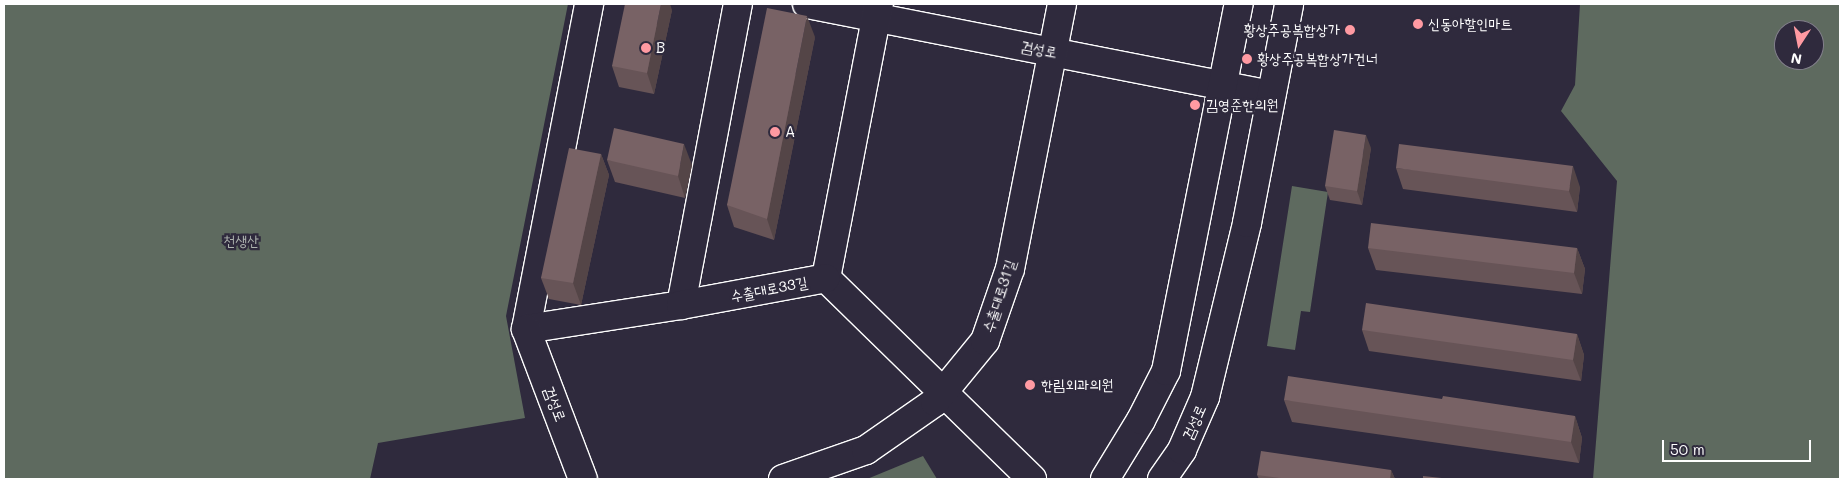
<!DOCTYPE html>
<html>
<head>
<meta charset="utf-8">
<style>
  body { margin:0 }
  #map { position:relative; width:1844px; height:483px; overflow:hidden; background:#2f2a3d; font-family:Mali,"Poor Story",sans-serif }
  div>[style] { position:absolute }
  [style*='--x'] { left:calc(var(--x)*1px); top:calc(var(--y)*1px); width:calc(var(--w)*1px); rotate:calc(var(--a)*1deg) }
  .green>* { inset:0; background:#5e6a5f }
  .roads { filter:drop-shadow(1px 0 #fff) drop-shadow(-1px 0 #fff) drop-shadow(0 1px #fff) drop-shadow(0 -1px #fff) }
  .minor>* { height:28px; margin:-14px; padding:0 14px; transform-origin:14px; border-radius:14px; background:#2f2a3d }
  .wall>* { inset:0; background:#675457 }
  .shaded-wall>* { inset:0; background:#544547 }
  .building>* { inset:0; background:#786265 }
  .dots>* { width:14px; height:14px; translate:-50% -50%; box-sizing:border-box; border:2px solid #2f2a3d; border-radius:50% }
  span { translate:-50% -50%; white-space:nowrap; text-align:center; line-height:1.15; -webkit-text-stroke:4.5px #2f2a3d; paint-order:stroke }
  .poi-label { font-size:15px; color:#fff }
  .left { translate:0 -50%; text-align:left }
  .right { translate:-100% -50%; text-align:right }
  .street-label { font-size:15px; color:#fff }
  .park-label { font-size:15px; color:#aeb4af }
  .frame { position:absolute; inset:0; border:5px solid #fff; pointer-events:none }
  .north { position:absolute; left:1774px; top:20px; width:50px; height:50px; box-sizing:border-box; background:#2f2a3d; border:1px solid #827f8b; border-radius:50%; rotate:191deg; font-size:14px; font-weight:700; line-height:20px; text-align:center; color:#fff }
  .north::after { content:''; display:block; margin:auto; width:18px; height:22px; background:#ff9aa2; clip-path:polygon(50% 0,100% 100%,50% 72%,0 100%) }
  .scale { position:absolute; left:1662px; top:440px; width:149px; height:22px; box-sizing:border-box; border:2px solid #fff; border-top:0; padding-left:6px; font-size:15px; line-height:18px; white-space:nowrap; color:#fff; -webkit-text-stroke:4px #2f2a3d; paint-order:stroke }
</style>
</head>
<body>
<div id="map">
  <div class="green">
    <i style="clip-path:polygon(4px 4px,568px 4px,506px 316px,525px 418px,378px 443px,370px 479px,4px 479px)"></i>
    <i style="clip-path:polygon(evenodd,1580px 4px,1840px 4px,1840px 479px,1593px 479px,1617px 181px,1561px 111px,1575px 85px,1580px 4px,1784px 30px,1814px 30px,1814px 60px,1784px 60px,1784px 30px)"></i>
    <i style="clip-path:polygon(1292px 186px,1328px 192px,1310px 312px,1301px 311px,1295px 350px,1267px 346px)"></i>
    <i style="clip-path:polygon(923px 456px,937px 479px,867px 479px)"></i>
  </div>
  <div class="roads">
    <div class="minor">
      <i style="--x:807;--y:4;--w:473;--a:11.1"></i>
      <i style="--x:826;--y:278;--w:288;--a:44.3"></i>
      <i style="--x:826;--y:278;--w:279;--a:-79.1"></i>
      <i style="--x:681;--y:305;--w:306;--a:-79.3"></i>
      <i style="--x:526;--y:329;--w:331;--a:-79"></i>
      <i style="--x:526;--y:329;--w:157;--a:-8.8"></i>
      <i style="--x:681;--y:305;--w:147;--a:-10.5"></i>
      <i style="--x:526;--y:329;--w:160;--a:69.2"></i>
      <i style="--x:783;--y:479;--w:88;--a:-19.3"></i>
      <i style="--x:866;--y:450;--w:84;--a:-34.8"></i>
      <i style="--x:935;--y:402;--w:79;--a:-50.7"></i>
      <i style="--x:985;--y:341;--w:76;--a:-70.9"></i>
      <i style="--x:1010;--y:269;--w:270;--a:-78.9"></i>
      <i style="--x:1105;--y:479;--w:69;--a:-58.6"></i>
      <i style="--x:1141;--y:420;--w:55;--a:-63"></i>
      <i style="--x:1166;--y:371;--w:374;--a:-78.8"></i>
      <i style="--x:1162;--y:479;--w:35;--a:-55"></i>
      <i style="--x:1182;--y:450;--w:58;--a:-66.5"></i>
      <i style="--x:1205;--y:397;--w:179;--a:-76.4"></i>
      <i style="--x:1247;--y:223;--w:223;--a:-79.1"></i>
    </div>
  </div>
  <div class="wall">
    <i style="clip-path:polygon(672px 10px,654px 94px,619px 87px,612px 66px)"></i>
    <i style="clip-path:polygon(815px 37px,774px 240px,734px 227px,727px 205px)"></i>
    <i style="clip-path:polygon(1371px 148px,1362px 205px,1330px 200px,1325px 186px)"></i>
    <i style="clip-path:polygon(601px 154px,609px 175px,581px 305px,549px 299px,541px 278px)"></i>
    <i style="clip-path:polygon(607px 160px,692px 165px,685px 198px,615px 182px)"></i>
    <i style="clip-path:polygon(1396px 168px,1580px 187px,1577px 212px,1403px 189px)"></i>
    <i style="clip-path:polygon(1368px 248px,1577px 248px,1585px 269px,1582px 294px,1376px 270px)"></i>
    <i style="clip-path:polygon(1362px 330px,1577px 334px,1584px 355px,1581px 381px,1369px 351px)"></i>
    <i style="clip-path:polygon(1284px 400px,1575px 416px,1582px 438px,1579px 463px,1292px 422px)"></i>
    <i style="clip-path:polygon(1391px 470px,1395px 479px,1259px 479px,1257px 475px)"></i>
  </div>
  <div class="shaded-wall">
    <i style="clip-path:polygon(661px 4px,670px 4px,672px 10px,654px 94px,647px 73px)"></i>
    <i style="clip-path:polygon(807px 16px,815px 37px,774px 240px,767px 219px)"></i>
    <i style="clip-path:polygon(1366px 135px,1371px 148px,1362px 205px,1357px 191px)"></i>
    <i style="clip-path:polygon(684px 144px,692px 165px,685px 198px,678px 176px)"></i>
    <i style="clip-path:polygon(601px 154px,609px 175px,581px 305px,573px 283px)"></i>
    <i style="clip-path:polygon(1573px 166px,1580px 187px,1577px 212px,1569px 191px)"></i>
    <i style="clip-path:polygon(1577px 248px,1585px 269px,1582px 294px,1574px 273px)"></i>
    <i style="clip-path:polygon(1577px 334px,1584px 355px,1581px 381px,1573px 360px)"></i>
    <i style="clip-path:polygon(1575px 416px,1582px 438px,1579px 463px,1571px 442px)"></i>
    <i style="clip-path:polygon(1391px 470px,1395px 479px,1390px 479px)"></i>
  </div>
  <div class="building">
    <i style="clip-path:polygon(625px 4px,661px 4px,647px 73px,612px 66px)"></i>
    <i style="clip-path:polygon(767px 8px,807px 16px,767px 219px,727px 205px)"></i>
    <i style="clip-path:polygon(614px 128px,684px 144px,678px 176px,607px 160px)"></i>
    <i style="clip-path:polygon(1334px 130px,1366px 135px,1357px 191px,1325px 186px)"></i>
    <i style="clip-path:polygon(1399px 144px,1573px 166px,1569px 191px,1396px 168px)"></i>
    <i style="clip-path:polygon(569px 148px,601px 154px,573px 283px,541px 278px)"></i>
    <i style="clip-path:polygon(1371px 223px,1577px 248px,1574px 273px,1368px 248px)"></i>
    <i style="clip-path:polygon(1366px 303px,1577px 334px,1573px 360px,1362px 330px)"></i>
    <i style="clip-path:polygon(1288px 376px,1442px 399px,1443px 396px,1575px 416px,1571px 442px,1284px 400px)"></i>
    <i style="clip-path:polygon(1261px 451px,1391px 470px,1390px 479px,1288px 479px,1257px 475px)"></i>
    <i style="clip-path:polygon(1423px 476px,1451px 479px,1423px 479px)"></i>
  </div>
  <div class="dots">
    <i style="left:1418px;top:24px;background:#ff9aa2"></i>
    <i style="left:1350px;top:30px;background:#ff9aa2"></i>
    <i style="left:646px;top:48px;background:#ff9aa2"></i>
    <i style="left:1247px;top:59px;background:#ff9aa2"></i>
    <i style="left:1195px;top:105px;background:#ff9aa2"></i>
    <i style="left:775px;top:132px;background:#ff9aa2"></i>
    <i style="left:1030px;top:385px;background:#ff9aa2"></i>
  </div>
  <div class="poi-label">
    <span class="left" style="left:1428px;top:24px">신동아할인마트</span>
    <span class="right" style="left:1340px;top:30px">황상주공복합상가</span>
    <span class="left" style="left:656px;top:48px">B</span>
    <span class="left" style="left:1257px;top:59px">황상주공복합상가건너</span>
    <span class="left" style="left:1206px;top:105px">김영준한의원</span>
    <span class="left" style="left:785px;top:132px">A</span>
    <span class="left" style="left:1041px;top:385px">한림외과의원</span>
  </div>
  <div class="street-label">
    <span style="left:1039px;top:49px;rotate:11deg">검성로</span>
    <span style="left:769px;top:289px;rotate:-11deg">수출대로33길</span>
    <span style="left:999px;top:296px;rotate:-72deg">수출대로31길</span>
    <span style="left:555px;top:404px;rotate:69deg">검성로</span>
    <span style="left:1194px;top:422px;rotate:-66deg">검성로</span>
  </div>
  <div class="park-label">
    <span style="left:241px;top:241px">천생산</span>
  </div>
  <div class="frame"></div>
  <div class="north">N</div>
  <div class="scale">50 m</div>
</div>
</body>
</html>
